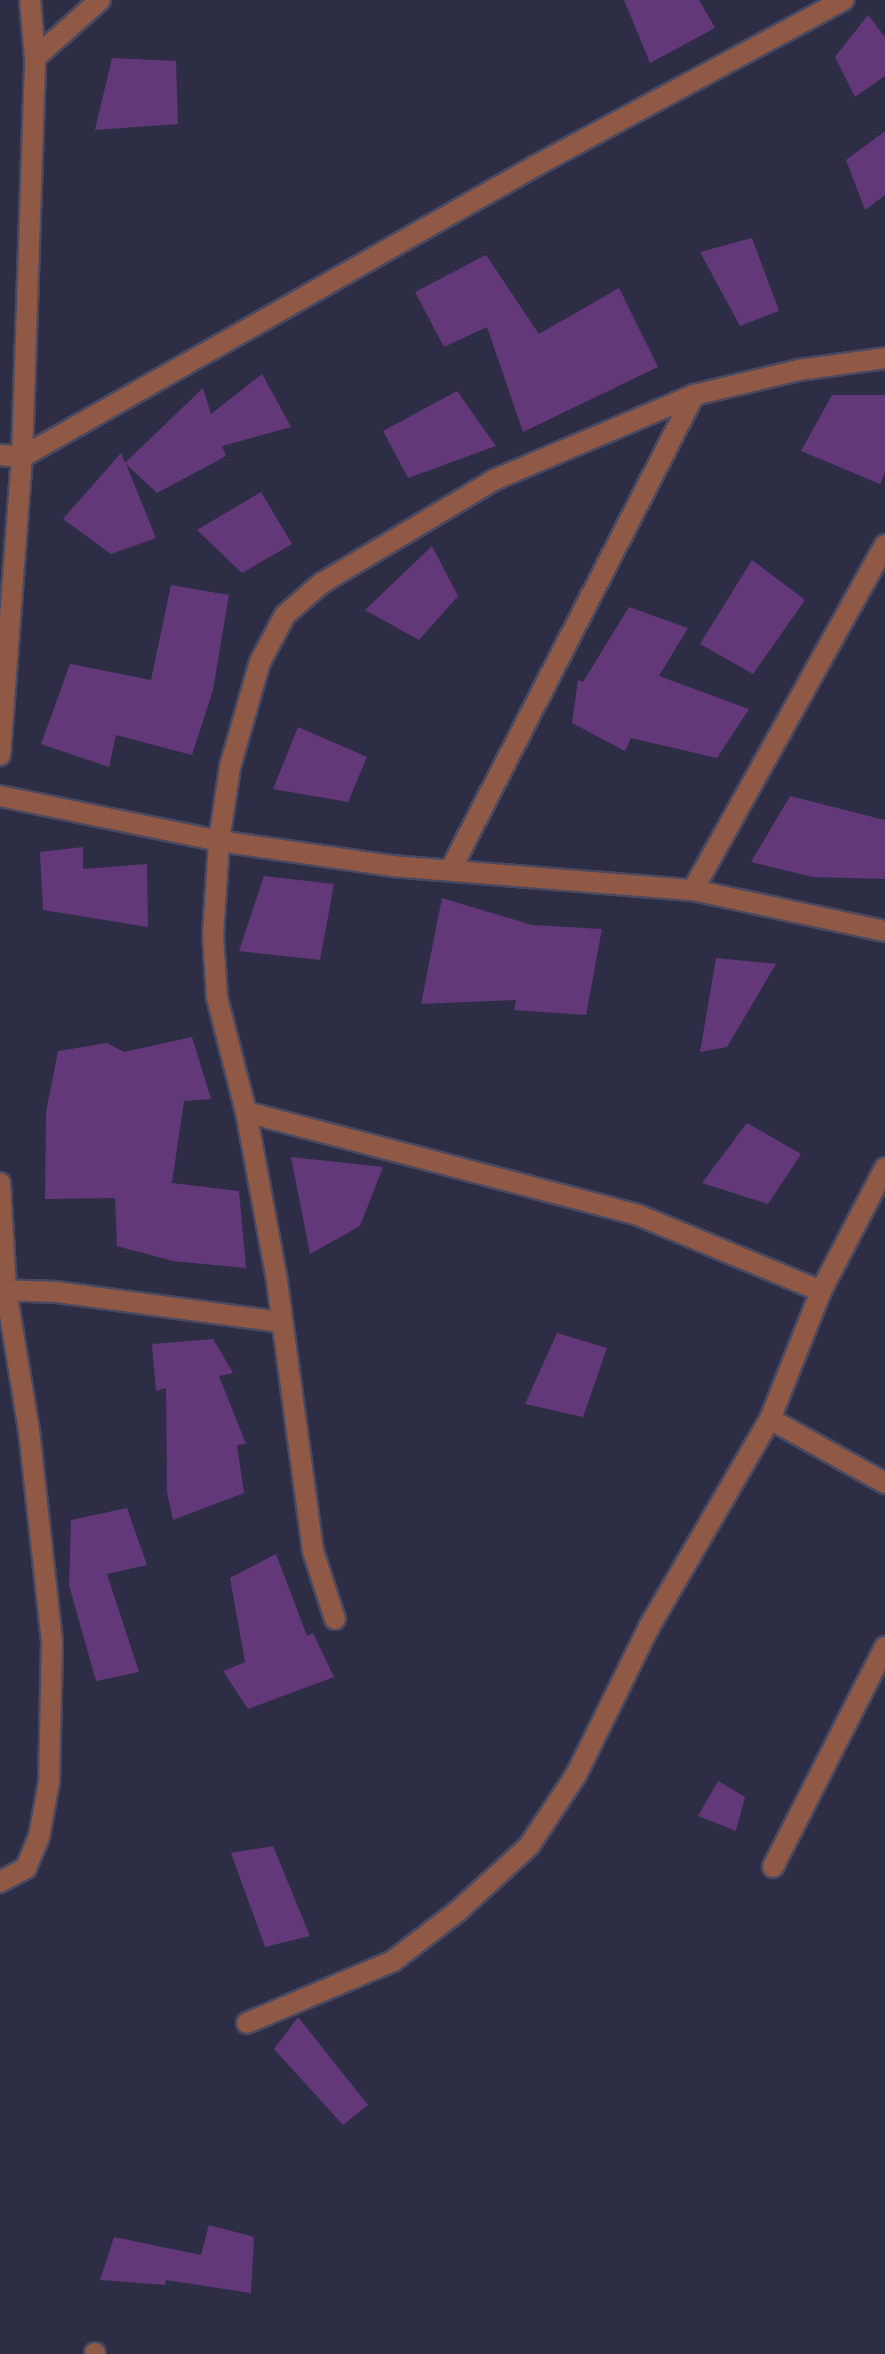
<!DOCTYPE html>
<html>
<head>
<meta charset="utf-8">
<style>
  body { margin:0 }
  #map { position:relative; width:885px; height:2354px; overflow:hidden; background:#2e2d46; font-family:Mulish,sans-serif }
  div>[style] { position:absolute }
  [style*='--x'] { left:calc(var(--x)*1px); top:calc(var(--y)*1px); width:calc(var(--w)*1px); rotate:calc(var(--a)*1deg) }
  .building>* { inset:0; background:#633879 }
  .roads { filter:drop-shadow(2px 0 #4a4960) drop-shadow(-2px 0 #4a4960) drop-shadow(0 2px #4a4960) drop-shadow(0 -2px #4a4960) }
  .minor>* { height:20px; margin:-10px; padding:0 10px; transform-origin:10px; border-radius:10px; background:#8f5946 }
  span { translate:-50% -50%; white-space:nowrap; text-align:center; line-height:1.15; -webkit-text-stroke:8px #24233b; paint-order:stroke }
</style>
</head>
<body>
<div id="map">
  <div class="building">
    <i style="clip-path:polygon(624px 0,699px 0,715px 28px,650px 63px)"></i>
    <i style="clip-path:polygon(868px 15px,885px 37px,885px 76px,855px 97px,835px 57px)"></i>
    <i style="clip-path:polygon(112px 58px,176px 61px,178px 124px,95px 130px)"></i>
    <i style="clip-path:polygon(885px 131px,885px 195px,865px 210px,846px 160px)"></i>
    <i style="clip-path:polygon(752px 238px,779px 311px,740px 326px,700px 252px)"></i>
    <i style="clip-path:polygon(486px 255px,539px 334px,619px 288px,658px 367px,523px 432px,487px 327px,444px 347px,415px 292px)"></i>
    <i style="clip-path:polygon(262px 374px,291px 427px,222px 446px,226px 456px,157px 493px,126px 464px,156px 538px,111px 554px,63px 519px,121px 453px,125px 463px,203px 388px,211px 414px)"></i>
    <i style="clip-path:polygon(457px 391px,496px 446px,408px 478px,383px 431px)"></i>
    <i style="clip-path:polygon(832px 395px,885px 395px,885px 473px,880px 484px,801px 451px)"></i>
    <i style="clip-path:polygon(261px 492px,292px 544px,242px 573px,197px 530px)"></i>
    <i style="clip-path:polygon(432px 546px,458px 596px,419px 640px,365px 610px)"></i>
    <i style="clip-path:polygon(752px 560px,805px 600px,753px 674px,700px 644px)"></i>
    <i style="clip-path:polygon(171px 585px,229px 595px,213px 690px,192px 755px,116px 735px,109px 767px,41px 744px,70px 664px,151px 680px)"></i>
    <i style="clip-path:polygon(629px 607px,688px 628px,659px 676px,749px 709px,717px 758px,631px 738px,625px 751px,572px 723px,578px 680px,583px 682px)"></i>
    <i style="clip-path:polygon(298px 727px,367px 757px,348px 802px,273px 789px)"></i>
    <i style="clip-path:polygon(790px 796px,885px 820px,885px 879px,813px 877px,751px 862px)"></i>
    <i style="clip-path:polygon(83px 847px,83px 869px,147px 864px,148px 927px,43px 910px,40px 852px)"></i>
    <i style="clip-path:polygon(264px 876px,334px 884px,320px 960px,239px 951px)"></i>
    <i style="clip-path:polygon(442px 898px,532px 925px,602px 929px,586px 1015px,514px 1010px,516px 1000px,421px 1004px)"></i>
    <i style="clip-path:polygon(716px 958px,776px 964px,727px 1047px,700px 1052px)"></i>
    <i style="clip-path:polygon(192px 1037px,211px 1099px,184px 1101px,172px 1183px,239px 1191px,246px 1268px,173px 1261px,117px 1246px,115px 1198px,45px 1199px,46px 1112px,58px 1051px,107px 1043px,124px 1052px)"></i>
    <i style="clip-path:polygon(747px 1123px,801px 1154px,768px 1204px,702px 1183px)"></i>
    <i style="clip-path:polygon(291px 1157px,383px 1167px,360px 1226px,310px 1254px)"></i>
    <i style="clip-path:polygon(557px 1333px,607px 1348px,583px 1417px,525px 1404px)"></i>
    <i style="clip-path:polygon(213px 1339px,233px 1373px,219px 1376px,246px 1444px,237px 1445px,244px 1493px,173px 1520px,167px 1492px,166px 1388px,156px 1391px,152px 1344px)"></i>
    <i style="clip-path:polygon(127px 1508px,147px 1565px,107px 1574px,139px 1672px,96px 1681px,69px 1585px,71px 1520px)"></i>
    <i style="clip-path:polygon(276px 1554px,307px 1636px,313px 1633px,334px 1677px,248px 1709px,223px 1671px,245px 1662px,230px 1578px)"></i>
    <i style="clip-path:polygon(718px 1781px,745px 1797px,736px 1831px,698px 1816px)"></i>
    <i style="clip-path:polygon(273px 1846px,310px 1936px,265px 1947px,231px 1853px)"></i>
    <i style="clip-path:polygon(298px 2017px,368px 2105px,343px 2125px,274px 2049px)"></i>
    <i style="clip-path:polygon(209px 2225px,254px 2237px,251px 2293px,166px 2280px,165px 2285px,100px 2280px,114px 2237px,201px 2255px)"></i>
  </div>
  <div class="roads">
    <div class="minor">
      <i style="--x:35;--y:58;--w:87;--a:-41.7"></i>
      <i style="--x:0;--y:455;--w:22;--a:5"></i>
      <i style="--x:22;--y:457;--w:592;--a:-29.55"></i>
      <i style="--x:537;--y:165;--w:348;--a:-28.3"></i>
      <i style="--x:0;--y:755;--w:299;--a:-85.8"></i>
      <i style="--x:22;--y:457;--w:399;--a:-88.1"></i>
      <i style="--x:35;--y:58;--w:58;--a:-94.9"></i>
      <i style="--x:0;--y:796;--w:224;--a:11.6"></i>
      <i style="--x:219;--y:841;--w:175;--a:8.2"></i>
      <i style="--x:392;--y:866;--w:302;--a:4.6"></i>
      <i style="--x:693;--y:890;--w:196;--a:12.1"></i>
      <i style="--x:452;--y:867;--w:530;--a:-62.86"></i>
      <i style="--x:693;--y:890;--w:395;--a:-60.9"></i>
      <i style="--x:246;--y:1112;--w:405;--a:14.7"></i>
      <i style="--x:638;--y:1215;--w:198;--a:22.6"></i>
      <i style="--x:885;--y:1168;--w:139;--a:117.5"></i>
      <i style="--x:821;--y:1291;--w:138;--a:111.7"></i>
      <i style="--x:770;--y:1419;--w:132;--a:29.1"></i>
      <i style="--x:0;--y:1183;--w:107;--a:86.8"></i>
      <i style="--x:6;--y:1290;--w:142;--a:80.7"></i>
      <i style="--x:29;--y:1430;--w:214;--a:83.8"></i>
      <i style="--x:52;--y:1643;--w:139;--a:91.2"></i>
      <i style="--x:49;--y:1782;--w:56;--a:100.3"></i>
      <i style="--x:39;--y:1837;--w:34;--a:113"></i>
      <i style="--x:26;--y:1868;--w:30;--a:152"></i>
      <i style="--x:0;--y:1290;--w:56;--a:2"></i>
      <i style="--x:56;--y:1292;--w:227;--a:7.6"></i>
      <i style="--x:335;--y:1619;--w:71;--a:-107.9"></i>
      <i style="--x:313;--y:1551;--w:278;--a:-97.6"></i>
      <i style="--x:276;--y:1275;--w:166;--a:-100.4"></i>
      <i style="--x:246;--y:1112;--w:119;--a:-104.2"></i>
      <i style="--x:217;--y:997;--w:62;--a:-93.7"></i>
      <i style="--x:213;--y:935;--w:94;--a:-86.3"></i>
      <i style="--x:219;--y:841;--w:75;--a:-81.5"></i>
      <i style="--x:230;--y:767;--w:109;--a:-74.1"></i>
      <i style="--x:260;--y:662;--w:53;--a:-62"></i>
      <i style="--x:285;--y:615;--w:49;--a:-40.9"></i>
      <i style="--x:322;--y:583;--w:200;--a:-30.9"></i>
      <i style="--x:494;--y:480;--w:217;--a:-23"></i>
      <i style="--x:694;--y:395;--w:108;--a:-13.4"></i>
      <i style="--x:799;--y:370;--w:87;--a:-7.9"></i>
      <i style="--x:773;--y:1867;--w:247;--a:-63"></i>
      <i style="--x:247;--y:2023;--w:159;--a:-23"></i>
      <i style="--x:393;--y:1961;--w:82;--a:-37.6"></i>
      <i style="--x:458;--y:1911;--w:96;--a:-42.5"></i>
      <i style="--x:529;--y:1846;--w:85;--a:-56.5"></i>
      <i style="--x:576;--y:1775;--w:165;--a:-63.7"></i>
      <i style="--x:649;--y:1627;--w:241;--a:-59.8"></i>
      <i style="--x:95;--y:2354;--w:1;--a:-90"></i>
    </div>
  </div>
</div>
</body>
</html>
